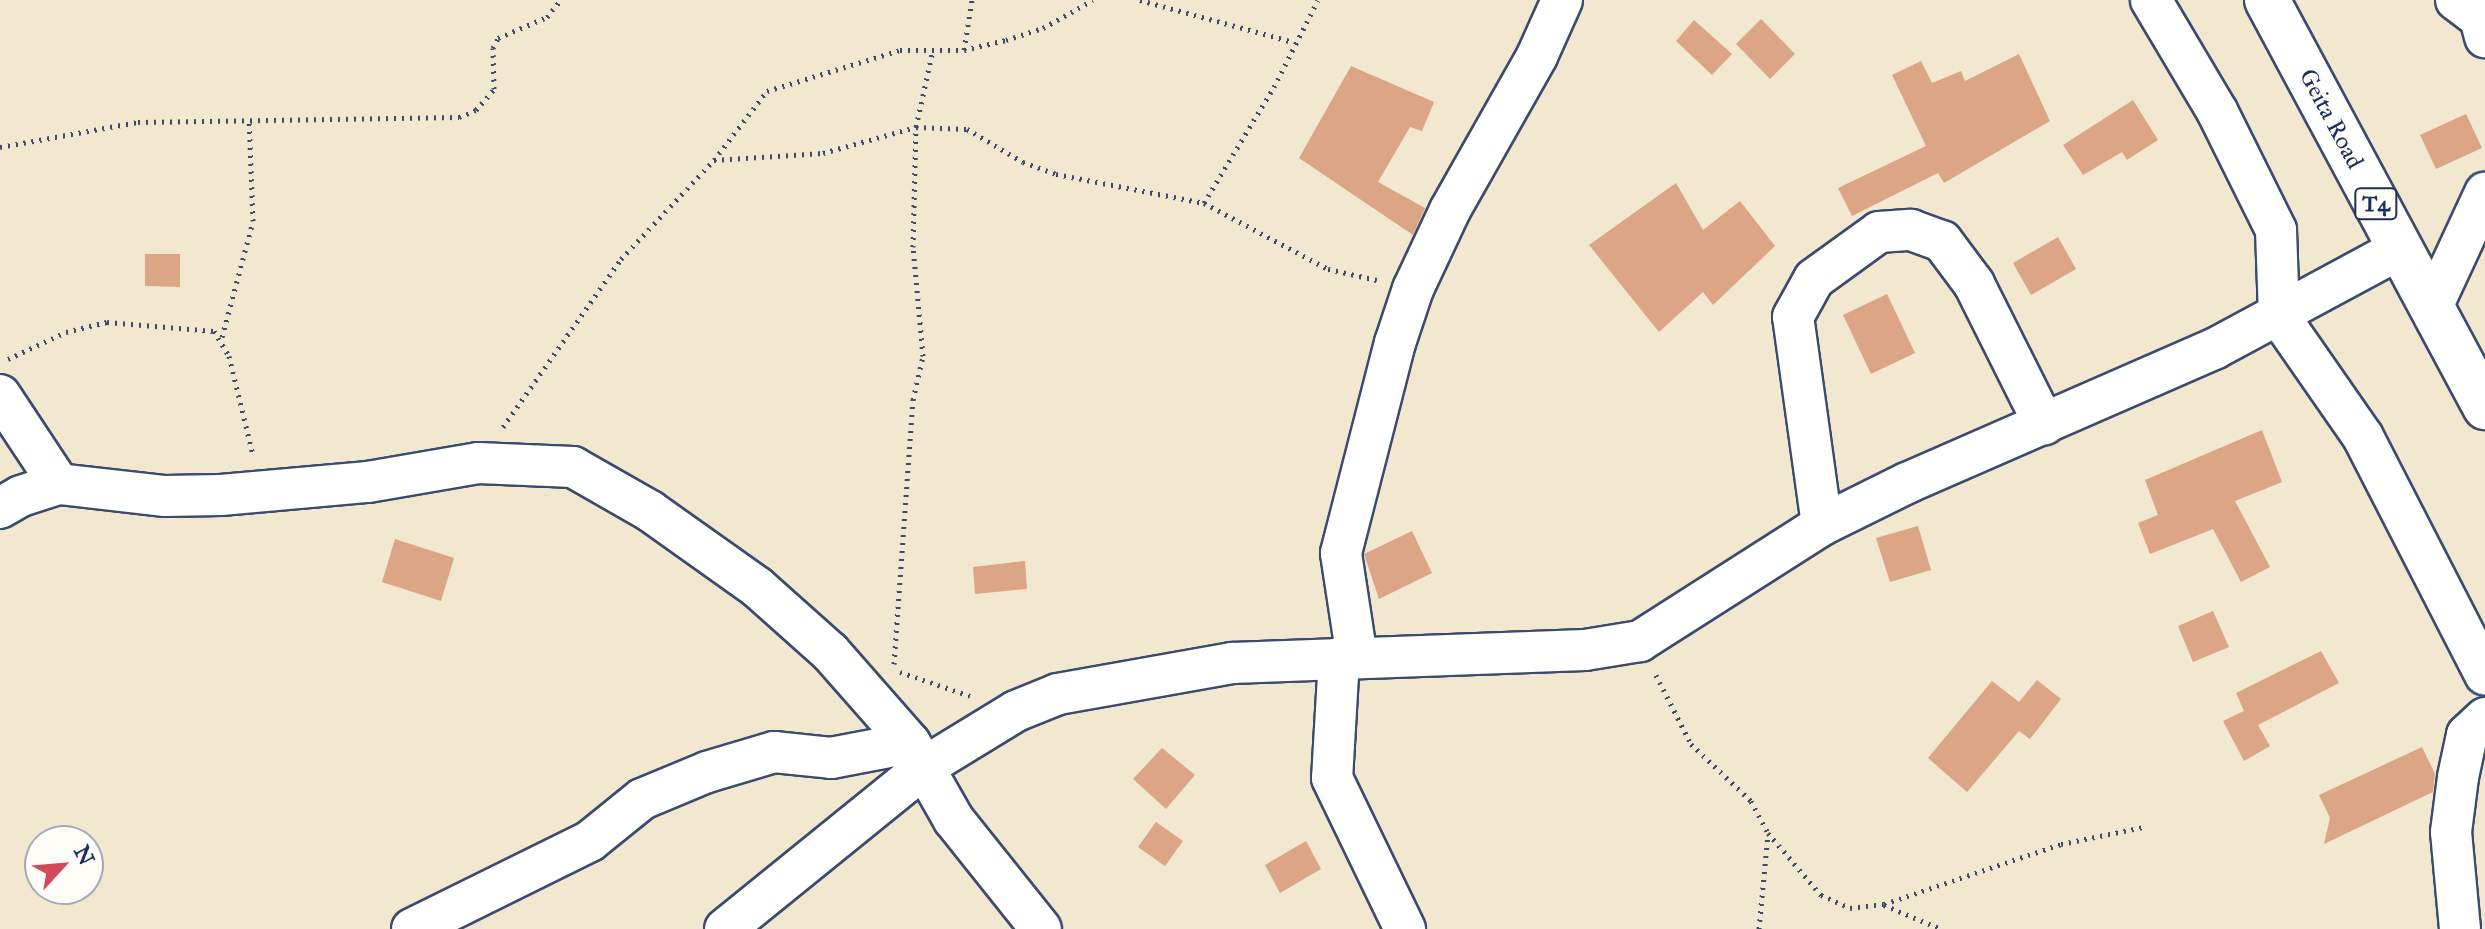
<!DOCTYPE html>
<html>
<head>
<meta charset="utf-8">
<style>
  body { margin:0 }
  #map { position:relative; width:2485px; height:929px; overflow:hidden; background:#f1e8cf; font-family:"IM FELL Great Primer",serif }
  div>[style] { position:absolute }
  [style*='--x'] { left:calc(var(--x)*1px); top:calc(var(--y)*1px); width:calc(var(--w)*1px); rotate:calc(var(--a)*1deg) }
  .building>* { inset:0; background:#dca586 }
  .path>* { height:5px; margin-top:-2.5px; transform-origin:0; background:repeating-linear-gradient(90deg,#3b4b6f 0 2px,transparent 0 8px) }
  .roads { filter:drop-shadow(2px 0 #3b4b6f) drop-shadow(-2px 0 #3b4b6f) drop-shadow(0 2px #3b4b6f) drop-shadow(0 -2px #3b4b6f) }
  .street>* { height:40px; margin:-20px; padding:0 20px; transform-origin:20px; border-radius:20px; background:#fff }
  .highway>* { height:44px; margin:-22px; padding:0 22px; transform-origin:22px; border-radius:22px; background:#fff }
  span { translate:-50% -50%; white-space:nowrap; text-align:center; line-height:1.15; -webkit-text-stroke:6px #fdfcf7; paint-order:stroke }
  .shield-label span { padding:2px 6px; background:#fdfcf7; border:2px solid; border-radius:6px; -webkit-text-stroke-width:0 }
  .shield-label { font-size:22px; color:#1b2f5e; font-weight:700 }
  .street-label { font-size:24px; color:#1b2f5e }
  .north { position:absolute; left:24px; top:825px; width:80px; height:80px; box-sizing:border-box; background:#fdfcf7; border:2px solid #a3aaba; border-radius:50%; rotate:64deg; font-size:22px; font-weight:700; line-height:32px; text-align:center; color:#1b2f5e }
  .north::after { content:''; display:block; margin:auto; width:28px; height:36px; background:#d1495b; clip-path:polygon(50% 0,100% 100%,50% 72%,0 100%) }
</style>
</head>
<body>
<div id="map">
  <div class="building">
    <i style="clip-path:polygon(1761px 19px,1795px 54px,1770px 79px,1736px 44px)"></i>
    <i style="clip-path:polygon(1694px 20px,1732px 54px,1712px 75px,1676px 41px)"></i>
    <i style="clip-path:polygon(2019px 54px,2050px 121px,1944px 183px,1938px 173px,1852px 216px,1838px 188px,1926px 146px,1892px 75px,1921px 61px,1932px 83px,1961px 71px,1965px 81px)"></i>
    <i style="clip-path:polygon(1351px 66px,1434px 102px,1422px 131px,1410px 127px,1378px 182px,1425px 208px,1413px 235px,1299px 158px)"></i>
    <i style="clip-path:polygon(2133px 100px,2158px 140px,2127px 160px,2122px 152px,2083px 175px,2063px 145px)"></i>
    <i style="clip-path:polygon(2466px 114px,2482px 148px,2436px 169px,2420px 135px)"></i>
    <i style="clip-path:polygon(1676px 183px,1703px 230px,1740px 201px,1775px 246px,1713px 305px,1703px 292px,1659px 332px,1589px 245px)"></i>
    <i style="clip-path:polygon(2058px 237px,2076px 269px,2031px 295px,2013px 263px)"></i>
    <i style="clip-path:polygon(145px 254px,180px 254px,180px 287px,145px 286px)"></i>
    <i style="clip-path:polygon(1887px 294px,1915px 353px,1871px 374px,1843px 315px)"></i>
    <i style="clip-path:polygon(2262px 430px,2282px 482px,2235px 501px,2270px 567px,2241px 582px,2213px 529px,2150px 554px,2138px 523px,2158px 515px,2145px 480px)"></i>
    <i style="clip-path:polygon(1918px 526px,1931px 570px,1890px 582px,1876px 538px)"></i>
    <i style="clip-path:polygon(1412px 531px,1432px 573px,1379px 599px,1364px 554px)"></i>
    <i style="clip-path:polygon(395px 539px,454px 558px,441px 601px,382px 582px)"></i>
    <i style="clip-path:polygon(1025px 561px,1027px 589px,975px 594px,973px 567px)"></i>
    <i style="clip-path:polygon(2213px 611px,2229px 647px,2193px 662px,2178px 626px)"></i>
    <i style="clip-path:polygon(2321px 651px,2339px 683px,2258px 725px,2270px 746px,2244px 761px,2223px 721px,2244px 711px,2236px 693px)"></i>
    <i style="clip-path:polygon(2037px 680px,2061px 699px,2030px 739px,2019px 731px,1967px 792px,1928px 758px,1992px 681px,2019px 702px)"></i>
    <i style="clip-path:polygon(2422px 747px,2435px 774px,2433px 792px,2324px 844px,2330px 818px,2319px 795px)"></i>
    <i style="clip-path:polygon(1162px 748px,1195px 775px,1166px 809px,1133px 779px)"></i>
    <i style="clip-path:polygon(1156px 822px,1183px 841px,1165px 866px,1138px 847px)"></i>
    <i style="clip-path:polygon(1306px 841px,1321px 869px,1280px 893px,1265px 865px)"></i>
  </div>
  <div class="path">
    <i style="--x:1140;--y:0;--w:160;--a:15.3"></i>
    <i style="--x:964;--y:50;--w:51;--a:-80.9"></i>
    <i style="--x:0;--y:147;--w:140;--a:-10.3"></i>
    <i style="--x:138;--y:122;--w:321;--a:-0.9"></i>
    <i style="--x:459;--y:117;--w:18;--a:-22"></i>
    <i style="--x:476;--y:110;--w:28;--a:-49"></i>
    <i style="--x:494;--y:89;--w:41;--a:-91.4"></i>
    <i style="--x:493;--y:48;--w:11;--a:-63"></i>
    <i style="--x:498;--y:38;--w:53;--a:-23.2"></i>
    <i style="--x:547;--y:17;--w:22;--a:-51"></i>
    <i style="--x:714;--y:160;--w:109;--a:-3.7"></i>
    <i style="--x:823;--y:153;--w:97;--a:-15.6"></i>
    <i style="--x:916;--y:127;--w:51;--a:2.2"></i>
    <i style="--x:967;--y:129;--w:65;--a:30.5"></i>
    <i style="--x:1023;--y:162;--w:35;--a:20"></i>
    <i style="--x:1056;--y:174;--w:151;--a:11.1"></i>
    <i style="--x:1204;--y:203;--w:140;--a:28"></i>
    <i style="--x:1328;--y:269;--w:50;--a:12.7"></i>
    <i style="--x:1204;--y:203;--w:135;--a:-58.9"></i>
    <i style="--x:1274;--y:87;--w:97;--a:-63.2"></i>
    <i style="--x:222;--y:337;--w:120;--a:-75"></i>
    <i style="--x:253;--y:221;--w:102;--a:-92.2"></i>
    <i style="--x:8;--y:359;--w:64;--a:-25"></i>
    <i style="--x:66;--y:332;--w:42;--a:-13.7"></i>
    <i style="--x:107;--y:322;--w:107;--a:4.8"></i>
    <i style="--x:214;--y:331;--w:29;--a:59"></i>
    <i style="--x:229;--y:356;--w:102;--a:76.4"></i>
    <i style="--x:503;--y:427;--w:205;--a:-54.9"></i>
    <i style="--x:621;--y:259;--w:136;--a:-46.8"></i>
    <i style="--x:714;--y:160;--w:87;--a:-52.5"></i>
    <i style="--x:767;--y:91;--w:139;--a:-17.1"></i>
    <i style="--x:900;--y:50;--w:64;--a:0"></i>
    <i style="--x:964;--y:50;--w:43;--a:-13.4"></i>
    <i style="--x:1006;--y:40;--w:39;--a:-18"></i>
    <i style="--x:1043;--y:28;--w:57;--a:-29.2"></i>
    <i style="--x:894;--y:664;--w:265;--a:-85.9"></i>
    <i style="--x:913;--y:400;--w:45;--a:-77.2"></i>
    <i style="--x:923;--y:356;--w:109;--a:-95.2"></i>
    <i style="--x:913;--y:247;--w:120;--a:-88.6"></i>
    <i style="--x:916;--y:127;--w:79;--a:-77.6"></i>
    <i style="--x:900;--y:672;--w:74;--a:18.9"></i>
    <i style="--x:1656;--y:675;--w:77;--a:63.1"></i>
    <i style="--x:1691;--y:744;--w:83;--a:43.5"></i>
    <i style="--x:1751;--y:801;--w:36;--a:62"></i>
    <i style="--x:1768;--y:833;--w:82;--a:49.5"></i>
    <i style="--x:1821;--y:895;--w:32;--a:24"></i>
    <i style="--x:1850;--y:908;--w:34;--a:-7"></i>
    <i style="--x:1884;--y:904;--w:187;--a:-18.7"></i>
    <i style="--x:2061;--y:844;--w:85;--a:-11.6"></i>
    <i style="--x:1884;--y:905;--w:62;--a:22.8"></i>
    <i style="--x:1759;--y:929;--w:96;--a:-84.6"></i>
  </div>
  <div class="roads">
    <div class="street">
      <i style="--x:2151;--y:0;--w:129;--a:59.3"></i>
      <i style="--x:2217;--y:111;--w:133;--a:63.6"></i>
      <i style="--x:2276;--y:230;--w:86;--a:88"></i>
      <i style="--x:2279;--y:316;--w:147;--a:55.2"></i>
      <i style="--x:2363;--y:437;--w:267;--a:62.8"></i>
      <i style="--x:2456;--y:0;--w:30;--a:37"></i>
      <i style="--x:2480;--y:18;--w:20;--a:75"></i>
      <i style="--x:2432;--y:307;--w:126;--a:-65.1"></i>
      <i style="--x:0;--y:395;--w:107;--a:56.5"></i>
      <i style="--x:0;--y:508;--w:24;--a:-30"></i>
      <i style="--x:21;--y:496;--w:40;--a:-18"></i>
      <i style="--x:59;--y:484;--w:107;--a:6.5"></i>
      <i style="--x:165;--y:496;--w:56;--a:-1"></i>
      <i style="--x:221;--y:495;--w:148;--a:-5.1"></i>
      <i style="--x:368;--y:482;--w:112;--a:-9.8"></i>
      <i style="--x:478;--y:463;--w:95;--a:2.4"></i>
      <i style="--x:573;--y:467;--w:89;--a:29.7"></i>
      <i style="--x:650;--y:511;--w:131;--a:35.4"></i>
      <i style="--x:757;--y:587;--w:98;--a:41.7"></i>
      <i style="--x:830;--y:652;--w:121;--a:48.7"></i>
      <i style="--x:910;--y:743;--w:89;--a:60.3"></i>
      <i style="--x:954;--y:820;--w:139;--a:51.4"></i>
      <i style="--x:1822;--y:525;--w:210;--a:-97.9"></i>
      <i style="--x:1793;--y:317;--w:43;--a:-61.1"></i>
      <i style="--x:1814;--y:279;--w:80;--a:-35.9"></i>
      <i style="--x:1879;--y:232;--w:32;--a:-4"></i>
      <i style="--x:1911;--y:230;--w:33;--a:20"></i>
      <i style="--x:1942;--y:241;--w:54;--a:53.3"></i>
      <i style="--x:1974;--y:284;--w:157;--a:63.4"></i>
      <i style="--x:1339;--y:658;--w:120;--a:93.3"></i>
      <i style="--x:1332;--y:778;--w:168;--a:64.2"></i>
      <i style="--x:1357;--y:658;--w:106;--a:-98.7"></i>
      <i style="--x:1341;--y:553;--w:217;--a:-75.6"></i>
      <i style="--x:1395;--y:343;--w:57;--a:-71.6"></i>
      <i style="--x:1413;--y:289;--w:87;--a:-64.9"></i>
      <i style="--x:1450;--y:210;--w:177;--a:-60.5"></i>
      <i style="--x:1537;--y:56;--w:61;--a:-65.9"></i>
      <i style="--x:412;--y:929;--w:199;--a:-26.3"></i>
      <i style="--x:590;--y:841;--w:67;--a:-38.9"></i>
      <i style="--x:642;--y:799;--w:70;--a:-22.6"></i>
      <i style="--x:707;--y:772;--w:70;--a:-16.6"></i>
      <i style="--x:774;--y:752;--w:57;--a:6"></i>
      <i style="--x:831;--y:758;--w:80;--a:-10.8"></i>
      <i style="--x:725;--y:929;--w:259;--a:-39"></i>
      <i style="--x:926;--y:766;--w:105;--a:-31.4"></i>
      <i style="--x:1016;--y:711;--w:45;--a:-22"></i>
      <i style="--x:1058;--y:694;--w:177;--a:-10.1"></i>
      <i style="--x:1232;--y:663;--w:353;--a:-2.1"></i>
      <i style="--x:1585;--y:650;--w:56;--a:-9.3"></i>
      <i style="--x:1640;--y:641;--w:216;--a:-32.5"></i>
      <i style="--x:1822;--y:525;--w:95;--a:-26.3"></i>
      <i style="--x:1907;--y:483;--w:335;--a:-23.6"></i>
      <i style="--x:2214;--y:349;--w:211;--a:-28.3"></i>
      <i style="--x:2460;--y:929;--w:97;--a:-95.3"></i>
      <i style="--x:2451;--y:832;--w:55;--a:-82.7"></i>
      <i style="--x:2458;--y:777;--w:43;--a:-77.9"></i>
      <i style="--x:2467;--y:735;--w:25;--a:-43"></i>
    </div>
    <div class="highway">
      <i style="--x:2267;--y:0;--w:462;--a:61.8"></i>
    </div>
  </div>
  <div class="shield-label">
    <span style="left:2376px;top:204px">T4</span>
  </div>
  <div class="street-label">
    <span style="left:2331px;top:119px;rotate:62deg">Geita Road</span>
  </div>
  <div class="north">N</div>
</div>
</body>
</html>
